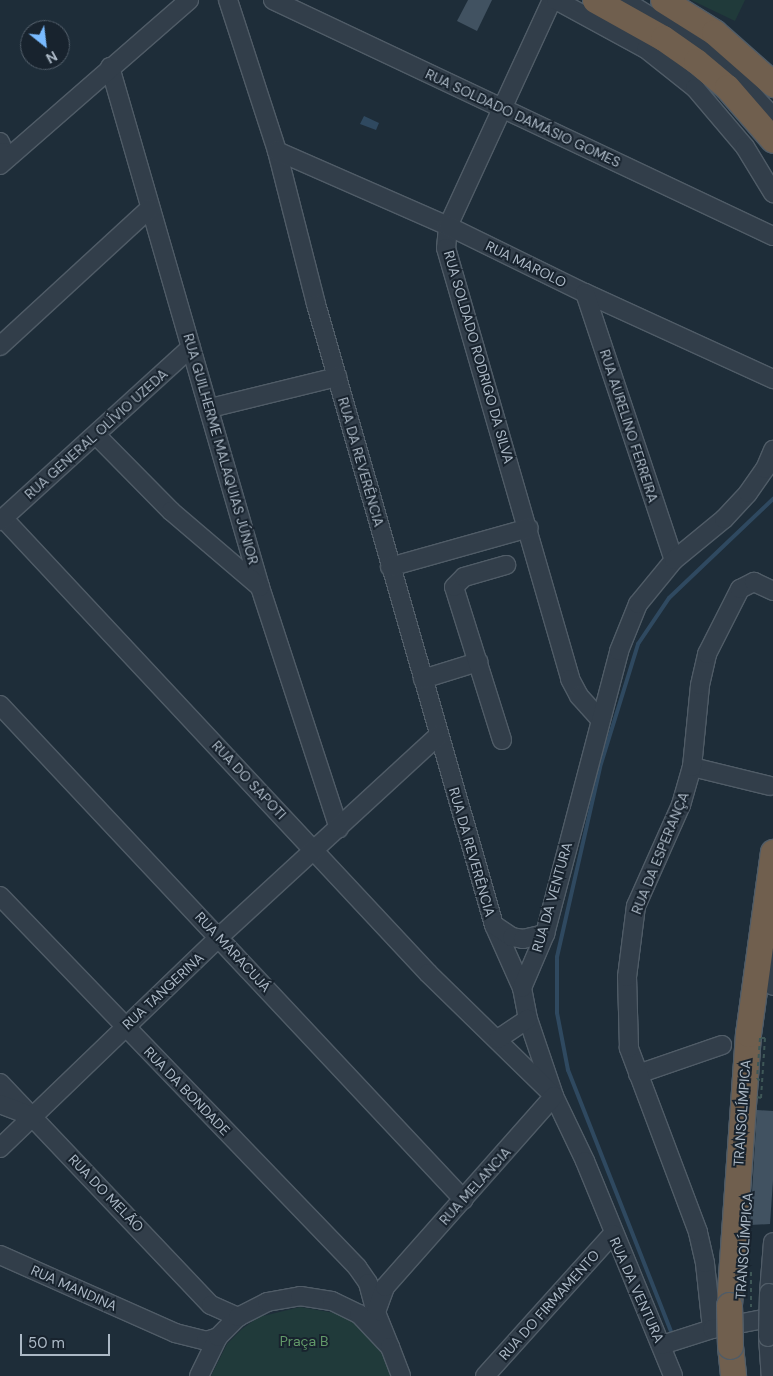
<!DOCTYPE html>
<html>
<head>
<meta charset="utf-8">
<style>
  body { margin:0 }
  #map { position:relative; width:773px; height:1376px; overflow:hidden; background:#1e2d39; font-family:"DM Sans",sans-serif }
  div>[style] { position:absolute }
  [style*='--x'] { left:calc(var(--x)*1px); top:calc(var(--y)*1px); width:calc(var(--w)*1px); rotate:calc(var(--a)*1deg) }
  .green>* { inset:0; background:#203a3a }
  .water>* { inset:0; background:#2f4960 }
  .stream>* { height:4px; margin:-2px; padding:0 2px; transform-origin:2px; border-radius:2px; background:#2f4960 }
  .building>* { inset:0; background:#415261 }
  .path>* { height:2px; margin-top:-1px; transform-origin:0; background:repeating-linear-gradient(90deg,#3e5757 0 4px,transparent 0 8px) }
  .roads { filter:drop-shadow(1px 0 #505c67) drop-shadow(-1px 0 #505c67) drop-shadow(0 1px #505c67) drop-shadow(0 -1px #505c67) }
  .minor>* { height:18px; margin:-9px; padding:0 9px; transform-origin:9px; border-radius:9px; background:#323e4a }
  .highway>* { height:25px; margin:-12.5px; padding:0 12.5px; transform-origin:12.5px; border-radius:12.5px; background:#705f4e }
  .path-bridge>* { height:2px; margin-top:-1px; transform-origin:0; background:repeating-linear-gradient(90deg,#3e5757 0 4px,transparent 0 8px) }
  .bridges { filter:drop-shadow(1px 0 #505c67) drop-shadow(-1px 0 #505c67) drop-shadow(0 1px #505c67) drop-shadow(0 -1px #505c67) }
  .minor-bridge>* { height:18px; margin:-9px; padding:0 9px; transform-origin:9px; border-radius:9px; background:#323e4a }
  .highway-bridge>* { height:25px; margin:-12.5px; padding:0 12.5px; transform-origin:12.5px; border-radius:12.5px; background:#705f4e }
  span { translate:-50% -50%; white-space:nowrap; text-align:center; line-height:1.15; -webkit-text-stroke:4px #18232e; paint-order:stroke }
  .street-label { font-size:14px; color:#acb9c6 }
  .park-label { font-size:14px; color:#629969 }
  .north { position:absolute; left:20px; top:20px; width:50px; height:50px; box-sizing:border-box; background:#18232e; border:1px solid #535f6b; border-radius:50%; rotate:151deg; font-size:14px; font-weight:700; line-height:20px; text-align:center; color:#acb9c6 }
  .north::after { content:''; display:block; margin:auto; width:18px; height:22px; background:#79bbff; clip-path:polygon(50% 0,100% 100%,50% 72%,0 100%) }
  .scale { position:absolute; left:20px; top:1334px; width:90px; height:22px; box-sizing:border-box; border:2px solid #acb9c6; border-top:0; padding-left:6px; font-size:15px; line-height:18px; white-space:nowrap; color:#acb9c6; -webkit-text-stroke:4px #18232e; paint-order:stroke }
</style>
</head>
<body>
<div id="map">
  <div class="green">
    <i style="clip-path:polygon(691px 0,745px 0,735px 21px)"></i>
    <i style="clip-path:polygon(300px 1307px,341px 1314px,359px 1324px,375px 1337px,396px 1376px,211px 1376px,227px 1344px,242px 1329px,259px 1317px)"></i>
  </div>
  <div class="water">
    <i style="clip-path:polygon(364px 116px,379px 123px,376px 130px,360px 124px)"></i>
  </div>
  <div class="stream">
    <i style="--x:672;--y:1334;--w:284;--a:-111.5"></i>
    <i style="--x:568;--y:1070;--w:58;--a:-100.9"></i>
    <i style="--x:557;--y:1013;--w:56;--a:-90"></i>
    <i style="--x:557;--y:957;--w:195;--a:-77.2"></i>
    <i style="--x:600;--y:767;--w:129;--a:-72.8"></i>
    <i style="--x:638;--y:644;--w:55;--a:-56"></i>
    <i style="--x:669;--y:598;--w:144;--a:-43.6"></i>
  </div>
  <div class="building">
    <i style="clip-path:polygon(468px 0,492px 0,477px 31px,457px 21px)"></i>
    <i style="clip-path:polygon(757px 1110px,773px 1111px,773px 1180px,770px 1224px,750px 1225px)"></i>
  </div>
  <div class="path">
    <i style="--x:751;--y:1272;--w:35;--a:90"></i>
  </div>
  <div class="roads">
    <div class="minor">
      <i style="--x:228;--y:0;--w:159;--a:72"></i>
      <i style="--x:277;--y:151;--w:158;--a:75.7"></i>
      <i style="--x:316;--y:304;--w:646;--a:74.01"></i>
      <i style="--x:494;--y:925;--w:69;--a:66"></i>
      <i style="--x:522;--y:988;--w:32;--a:79"></i>
      <i style="--x:528;--y:1019;--w:81;--a:71.3"></i>
      <i style="--x:554;--y:1096;--w:72;--a:64.5"></i>
      <i style="--x:585;--y:1161;--w:232;--a:67.7"></i>
      <i style="--x:273;--y:0;--w:553;--a:25.27"></i>
      <i style="--x:552;--y:0;--w:249;--a:114.7"></i>
      <i style="--x:448;--y:226;--w:22;--a:95"></i>
      <i style="--x:446;--y:248;--w:448;--a:73.9"></i>
      <i style="--x:570;--y:679;--w:19;--a:62"></i>
      <i style="--x:579;--y:696;--w:31;--a:48"></i>
      <i style="--x:556;--y:0;--w:102;--a:28.6"></i>
      <i style="--x:646;--y:49;--w:63;--a:38.5"></i>
      <i style="--x:695;--y:88;--w:77;--a:49.7"></i>
      <i style="--x:745;--y:147;--w:54;--a:58.7"></i>
      <i style="--x:624;--y:0;--w:89;--a:32.1"></i>
      <i style="--x:699;--y:47;--w:43;--a:37.4"></i>
      <i style="--x:733;--y:73;--w:59;--a:47.7"></i>
      <i style="--x:110;--y:67;--w:541;--a:73.91"></i>
      <i style="--x:260;--y:587;--w:254;--a:71.9"></i>
      <i style="--x:0;--y:142;--w:11;--a:68"></i>
      <i style="--x:4;--y:152;--w:10;--a:114"></i>
      <i style="--x:277;--y:151;--w:187;--a:23.7"></i>
      <i style="--x:448;--y:226;--w:153;--a:26.1"></i>
      <i style="--x:585;--y:293;--w:207;--a:24.6"></i>
      <i style="--x:0;--y:165;--w:251;--a:-41.1"></i>
      <i style="--x:585;--y:293;--w:281;--a:71.6"></i>
      <i style="--x:0;--y:346;--w:204;--a:-42.6"></i>
      <i style="--x:210;--y:408;--w:131;--a:-13.7"></i>
      <i style="--x:96;--y:435;--w:107;--a:45.4"></i>
      <i style="--x:171;--y:511;--w:117;--a:40.5"></i>
      <i style="--x:3;--y:518;--w:623;--a:46.95"></i>
      <i style="--x:428;--y:973;--w:172;--a:44.3"></i>
      <i style="--x:0;--y:521;--w:258;--a:-42.3"></i>
      <i style="--x:390;--y:567;--w:144;--a:-15.7"></i>
      <i style="--x:423;--y:679;--w:58;--a:-17.2"></i>
      <i style="--x:0;--y:705;--w:678;--a:46.85"></i>
      <i style="--x:502;--y:740;--w:160;--a:-107.4"></i>
      <i style="--x:454;--y:587;--w:14;--a:-45"></i>
      <i style="--x:464;--y:577;--w:44;--a:-15.9"></i>
      <i style="--x:692;--y:767;--w:80;--a:13.7"></i>
      <i style="--x:0;--y:896;--w:515;--a:46.1"></i>
      <i style="--x:357;--y:1267;--w:19;--a:55"></i>
      <i style="--x:368;--y:1283;--w:30;--a:75"></i>
      <i style="--x:494;--y:925;--w:22;--a:34"></i>
      <i style="--x:512;--y:937;--w:11;--a:10"></i>
      <i style="--x:523;--y:939;--w:23;--a:-13"></i>
      <i style="--x:773;--y:945;--w:27;--a:96"></i>
      <i style="--x:770;--y:972;--w:14;--a:78"></i>
      <i style="--x:522;--y:988;--w:59;--a:-66.9"></i>
      <i style="--x:545;--y:934;--w:293;--a:-75.3"></i>
      <i style="--x:619;--y:651;--w:51;--a:-68"></i>
      <i style="--x:638;--y:604;--w:57;--a:-50.7"></i>
      <i style="--x:674;--y:560;--w:65;--a:-39.4"></i>
      <i style="--x:724;--y:519;--w:35;--a:-47"></i>
      <i style="--x:748;--y:493;--w:29;--a:-55"></i>
      <i style="--x:765;--y:469;--w:21;--a:-67"></i>
      <i style="--x:498;--y:1039;--w:36;--a:-34"></i>
      <i style="--x:638;--y:1074;--w:89;--a:-19"></i>
      <i style="--x:0;--y:1083;--w:306;--a:46.5"></i>
      <i style="--x:211;--y:1305;--w:30;--a:24"></i>
      <i style="--x:0;--y:1104;--w:30;--a:21"></i>
      <i style="--x:0;--y:1148;--w:304;--a:-43.9"></i>
      <i style="--x:219;--y:937;--w:299;--a:-42.6"></i>
      <i style="--x:0;--y:1255;--w:192;--a:24"></i>
      <i style="--x:175;--y:1333;--w:32;--a:14"></i>
      <i style="--x:206;--y:1341;--w:13;--a:-18"></i>
      <i style="--x:769;--y:1293;--w:51;--a:-85.5"></i>
      <i style="--x:712;--y:1329;--w:66;--a:-96.1"></i>
      <i style="--x:705;--y:1263;--w:32;--a:-103"></i>
      <i style="--x:698;--y:1232;--w:197;--a:-110.6"></i>
      <i style="--x:629;--y:1048;--w:71;--a:-91.6"></i>
      <i style="--x:627;--y:977;--w:72;--a:-82.8"></i>
      <i style="--x:636;--y:906;--w:111;--a:-66"></i>
      <i style="--x:681;--y:805;--w:40;--a:-74"></i>
      <i style="--x:692;--y:767;--w:82;--a:-84.4"></i>
      <i style="--x:700;--y:685;--w:32;--a:-77"></i>
      <i style="--x:707;--y:654;--w:73;--a:-63.1"></i>
      <i style="--x:740;--y:589;--w:16;--a:-27"></i>
      <i style="--x:754;--y:582;--w:21;--a:25"></i>
      <i style="--x:768;--y:1337;--w:39;--a:86"></i>
      <i style="--x:662;--y:1345;--w:52;--a:-17.7"></i>
      <i style="--x:712;--y:1329;--w:62;--a:-11.1"></i>
      <i style="--x:390;--y:1347;--w:38;--a:-112"></i>
      <i style="--x:376;--y:1312;--w:27;--a:-70"></i>
      <i style="--x:385;--y:1287;--w:255;--a:-48.5"></i>
      <i style="--x:199;--y:1376;--w:43;--a:-64"></i>
      <i style="--x:218;--y:1337;--w:28;--a:-45"></i>
      <i style="--x:238;--y:1317;--w:33;--a:-27"></i>
      <i style="--x:267;--y:1302;--w:34;--a:-10"></i>
      <i style="--x:300;--y:1296;--w:32;--a:9"></i>
      <i style="--x:332;--y:1301;--w:30;--a:26"></i>
      <i style="--x:359;--y:1314;--w:45;--a:46.8"></i>
      <i style="--x:390;--y:1347;--w:31;--a:69"></i>
      <i style="--x:485;--y:1376;--w:191;--a:-48"></i>
    </div>
    <div class="highway">
      <i style="--x:595;--y:0;--w:78;--a:29.2"></i>
      <i style="--x:663;--y:38;--w:40;--a:34.9"></i>
      <i style="--x:696;--y:61;--w:40;--a:40"></i>
      <i style="--x:727;--y:87;--w:70;--a:49"></i>
      <i style="--x:663;--y:0;--w:60;--a:32.1"></i>
      <i style="--x:714;--y:32;--w:79;--a:41.4"></i>
      <i style="--x:729;--y:1305;--w:272;--a:-86"></i>
      <i style="--x:748;--y:1034;--w:184;--a:-82.2"></i>
      <i style="--x:730;--y:1346;--w:30;--a:84"></i>
    </div>
  </div>
  <div class="path-bridge">
    <i style="--x:757;--y:1097;--w:4;--a:14"></i>
    <i style="--x:761;--y:1098;--w:60;--a:-86.2"></i>
    <i style="--x:765;--y:1038;--w:5;--a:180"></i>
    <i style="--x:760;--y:1038;--w:41;--a:94.2"></i>
    <i style="--x:757;--y:1079;--w:3;--a:18"></i>
  </div>
  <div class="bridges">
    <div class="minor-bridge">
      <i style="--x:768;--y:1337;--w:44;--a:-88.7"></i>
    </div>
    <div class="highway-bridge">
      <i style="--x:729;--y:1305;--w:41;--a:88.6"></i>
    </div>
  </div>
  <div class="street-label">
    <span style="left:523px;top:118px;rotate:25deg">RUA SOLDADO DAMÁSIO GOMES</span>
    <span style="left:526px;top:264px;rotate:26deg">RUA MAROLO</span>
    <span style="left:479px;top:357px;rotate:74deg">RUA SOLDADO RODRIGO DA SILVA</span>
    <span style="left:629px;top:426px;rotate:72deg">RUA AURELINO FERREIRA</span>
    <span style="left:96px;top:434px;rotate:-42deg">RUA GENERAL OLÍVIO UZEDA</span>
    <span style="left:221px;top:449px;rotate:74deg">RUA GUILHERME MALAQUIAS JÚNIOR</span>
    <span style="left:361px;top:462px;rotate:74deg">RUA DA REVERÊNCIA</span>
    <span style="left:249px;top:780px;rotate:47deg">RUA DO SAPOTI</span>
    <span style="left:472px;top:852px;rotate:74deg">RUA DA REVERÊNCIA</span>
    <span style="left:660px;top:853px;rotate:-68deg">RUA DA ESPERANÇA</span>
    <span style="left:552px;top:897px;rotate:-74deg">RUA DA VENTURA</span>
    <span style="left:233px;top:952px;rotate:47deg">RUA MARACUJÁ</span>
    <span style="left:163px;top:991px;rotate:-43deg">RUA TANGERINA</span>
    <span style="left:187px;top:1091px;rotate:46deg">RUA DA BONDADE</span>
    <span style="left:742px;top:1113px;rotate:-86deg">TRANSOLÍMPICA</span>
    <span style="left:475px;top:1186px;rotate:-48deg">RUA MELANCIA</span>
    <span style="left:106px;top:1193px;rotate:46deg">RUA DO MELÃO</span>
    <span style="left:744px;top:1246px;rotate:-86deg">TRANSOLÍMPICA</span>
    <span style="left:74px;top:1288px;rotate:24deg">RUA MANDINA</span>
    <span style="left:637px;top:1290px;rotate:66deg">RUA DA VENTURA</span>
    <span style="left:549px;top:1305px;rotate:-48deg">RUA DO FIRMAMENTO</span>
  </div>
  <div class="park-label">
    <span style="left:304px;top:1341px">Praça B</span>
  </div>
  <div class="north">N</div>
  <div class="scale">50 m</div>
</div>
</body>
</html>
